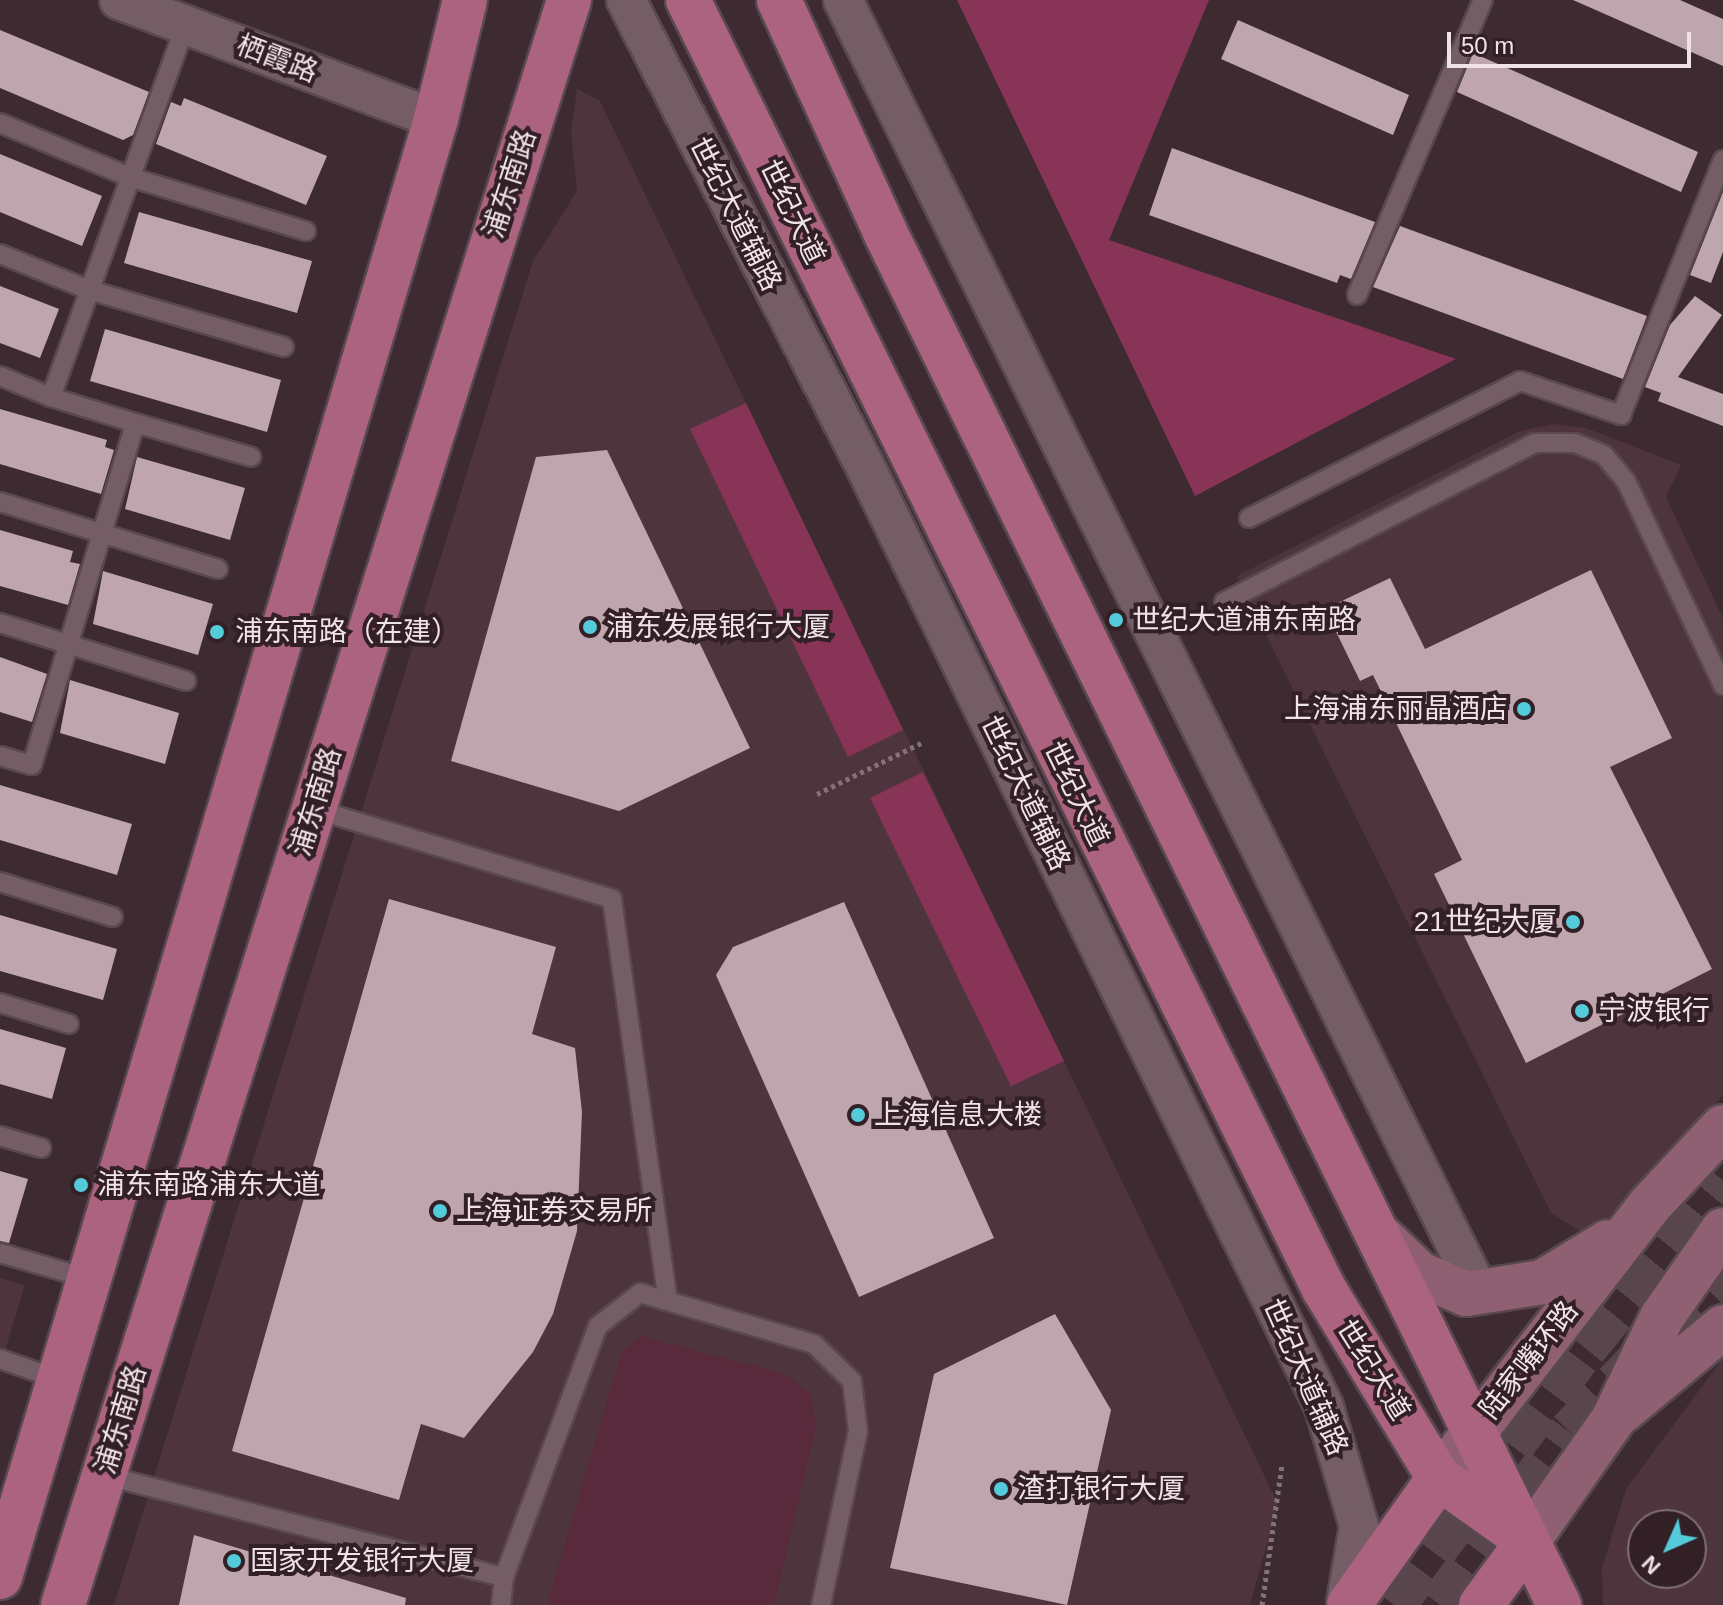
<!DOCTYPE html>
<html>
<head>
<meta charset="utf-8">
<style>
  body { margin:0 }
  #map { position:relative; width:1723px; height:1605px; overflow:hidden; background:#3e2a31; font-family:Helvetica,"Noto Sans SC",sans-serif }
  div>[style] { position:absolute }
  [style*='--x'] { left:calc(var(--x)*1px); top:calc(var(--y)*1px); width:calc(var(--w)*1px); rotate:calc(var(--a)*1deg) }
  .built>* { inset:0; background:#4e343c }
  .green>* { inset:0; background:#592a3c }
  .forest>* { inset:0; background:#873457 }
  .building>* { inset:0; background:#bfa6ae }
  .secondary-tunnel>* { height:44px; margin-top:-22px; transform-origin:0; background:repeating-linear-gradient(90deg,#59464c 0 44px,transparent 0 66px) }
  .path>* { height:5px; margin-top:-2.5px; transform-origin:0; background:repeating-linear-gradient(90deg,#837278 0 4px,transparent 0 8px) }
  .roads { filter:drop-shadow(2px 0 #59484f) drop-shadow(-2px 0 #59484f) drop-shadow(0 2px #59484f) drop-shadow(0 -2px #59484f) }
  .lane>* { height:18px; margin:-9px; padding:0 9px; transform-origin:9px; border-radius:9px; background:#745d65 }
  .street>* { height:38px; margin:-19px; padding:0 19px; transform-origin:19px; border-radius:19px; background:#745d65 }
  .secondary>* { height:44px; margin:-22px; padding:0 22px; transform-origin:22px; border-radius:22px; background:#8f6072 }
  .primary>* { height:44px; margin:-22px; padding:0 22px; transform-origin:22px; border-radius:22px; background:#ab637f }
  .dots>* { width:22px; height:22px; translate:-50% -50%; box-sizing:border-box; border:4px solid #332027; border-radius:50% }
  span { translate:-50% -50%; white-space:nowrap; text-align:center; line-height:1.15; -webkit-text-stroke:8px #332027; paint-order:stroke }
  .street-label { font-size:28px; color:#f0e3e7 }
  .poi-label { font-size:28px; color:#f0e3e7 }
  .left { translate:0 -50%; text-align:left }
  .right { translate:-100% -50%; text-align:right }
  .north { position:absolute; left:1627px; top:1509px; width:80px; height:80px; box-sizing:border-box; background:#332027; border:2px solid #7f6e74; border-radius:50%; rotate:225deg; font-size:22px; font-weight:700; line-height:32px; text-align:center; color:#f0e3e7 }
  .north::after { content:''; display:block; margin:auto; width:28px; height:36px; background:#53cbda; clip-path:polygon(50% 0,100% 100%,50% 72%,0 100%) }
  .scale { position:absolute; left:1447px; top:32px; width:244px; height:36px; box-sizing:border-box; border:4px solid #f0e3e7; border-top:0; padding-left:10px; font-size:24px; line-height:28px; white-space:nowrap; color:#f0e3e7; -webkit-text-stroke:6px #332027; paint-order:stroke }
</style>
</head>
<body>
<div id="map">
  <div class="built">
    <i style="clip-path:polygon(577px 89px,600px 101px,1278px 1504px,1250px 1605px,114px 1605px,533px 261px,577px 191px,571px 132px)"></i>
    <i style="clip-path:polygon(1554px 424px,1586px 428px,1681px 465px,1666px 497px,1723px 618px,1723px 1096px,1596px 1230px,1583px 1233px,1551px 1213px,1237px 576px,1520px 431px)"></i>
    <i style="clip-path:polygon(0 1278px,25px 1285px,0 1367px)"></i>
    <i style="clip-path:polygon(evenodd,1723px 1358px,1723px 1605px,1603px 1605px,1602px 1568px,1626px 1489px,1723px 1358px,1643px 1525px,1691px 1525px,1691px 1573px,1643px 1573px,1643px 1525px)"></i>
  </div>
  <div class="green">
    <i style="clip-path:polygon(640px 1336px,789px 1375px,812px 1396px,816px 1427px,774px 1605px,547px 1605px,621px 1354px)"></i>
  </div>
  <div class="forest">
    <i style="clip-path:polygon(957px 0,1209px 0,1109px 240px,1456px 359px,1195px 496px)"></i>
    <i style="clip-path:polygon(746px 403px,903px 730px,848px 757px,690px 429px)"></i>
    <i style="clip-path:polygon(923px 772px,1064px 1061px,1011px 1086px,870px 798px)"></i>
  </div>
  <div class="building">
    <i style="clip-path:polygon(1573px 0,1680px 0,1723px 19px,1723px 66px)"></i>
    <i style="clip-path:polygon(1238px 20px,1409px 95px,1393px 135px,1221px 59px)"></i>
    <i style="clip-path:polygon(0 30px,149px 92px,133px 135px,123px 140px,0 88px)"></i>
    <i style="clip-path:polygon(1473px 53px,1698px 152px,1681px 192px,1457px 92px)"></i>
    <i style="clip-path:polygon(184px 98px,327px 156px,306px 205px,156px 144px,171px 102px,181px 106px)"></i>
    <i style="clip-path:polygon(1172px 148px,1375px 222px,1351px 279px,1340px 275px,1337px 283px,1149px 215px)"></i>
    <i style="clip-path:polygon(0 154px,102px 196px,82px 246px,0 212px)"></i>
    <i style="clip-path:polygon(1723px 192px,1723px 252px,1711px 283px,1690px 275px)"></i>
    <i style="clip-path:polygon(139px 212px,312px 261px,297px 313px,124px 263px)"></i>
    <i style="clip-path:polygon(1400px 226px,1647px 316px,1623px 379px,1373px 287px)"></i>
    <i style="clip-path:polygon(0 286px,59px 309px,40px 358px,0 343px)"></i>
    <i style="clip-path:polygon(1695px 296px,1722px 315px,1678px 377px,1723px 394px,1723px 426px,1658px 401px,1661px 393px,1645px 387px,1670px 325px)"></i>
    <i style="clip-path:polygon(105px 329px,281px 380px,267px 432px,90px 381px)"></i>
    <i style="clip-path:polygon(0 409px,107px 440px,105px 447px,114px 450px,101px 494px,0 464px)"></i>
    <i style="clip-path:polygon(607px 450px,750px 748px,619px 811px,451px 761px,536px 457px)"></i>
    <i style="clip-path:polygon(137px 457px,245px 488px,230px 540px,125px 509px)"></i>
    <i style="clip-path:polygon(0 530px,73px 551px,70px 562px,80px 564px,68px 605px,0 586px)"></i>
    <i style="clip-path:polygon(1591px 570px,1672px 738px,1610px 767px,1712px 969px,1526px 1063px,1434px 874px,1462px 860px,1373px 675px,1360px 681px,1325px 609px,1390px 578px,1425px 649px)"></i>
    <i style="clip-path:polygon(103px 571px,213px 604px,198px 655px,93px 624px)"></i>
    <i style="clip-path:polygon(0 657px,47px 674px,32px 722px,0 712px)"></i>
    <i style="clip-path:polygon(70px 680px,179px 713px,165px 764px,60px 733px)"></i>
    <i style="clip-path:polygon(0 785px,132px 824px,117px 875px,0 840px)"></i>
    <i style="clip-path:polygon(389px 899px,556px 947px,532px 1034px,575px 1048px,582px 1112px,577px 1231px,553px 1314px,533px 1352px,464px 1438px,421px 1424px,399px 1500px,232px 1451px)"></i>
    <i style="clip-path:polygon(844px 902px,994px 1238px,859px 1297px,716px 975px,733px 947px)"></i>
    <i style="clip-path:polygon(0 915px,117px 949px,103px 1000px,0 971px)"></i>
    <i style="clip-path:polygon(0 1029px,66px 1048px,52px 1099px,0 1084px)"></i>
    <i style="clip-path:polygon(0 1171px,28px 1179px,9px 1243px,0 1241px)"></i>
    <i style="clip-path:polygon(1055px 1314px,1111px 1410px,1067px 1605px,890px 1568px,934px 1374px)"></i>
    <i style="clip-path:polygon(194px 1535px,406px 1598px,405px 1605px,179px 1605px)"></i>
  </div>
  <div class="secondary-tunnel">
    <i style="--x:1394;--y:1605;--w:320;--a:-53.4"></i>
    <i style="--x:1585;--y:1348;--w:217;--a:-50.6"></i>
    <i style="--x:1440;--y:1605;--w:216;--a:-53.1"></i>
    <i style="--x:1570;--y:1432;--w:221;--a:-46.3"></i>
  </div>
  <div class="path">
    <i style="--x:817;--y:794;--w:116;--a:-26.1"></i>
    <i style="--x:1262;--y:1605;--w:141;--a:-81.9"></i>
  </div>
  <div class="roads">
    <div class="lane">
      <i style="--x:0;--y:123;--w:141;--a:22.6"></i>
      <i style="--x:130;--y:177;--w:184;--a:17.1"></i>
      <i style="--x:0;--y:254;--w:96;--a:22"></i>
      <i style="--x:89;--y:290;--w:203;--a:16.3"></i>
      <i style="--x:1357;--y:295;--w:321;--a:-66.9"></i>
      <i style="--x:0;--y:376;--w:55;--a:22.4"></i>
      <i style="--x:51;--y:397;--w:396;--a:-70.1"></i>
      <i style="--x:135;--y:423;--w:121;--a:16.3"></i>
      <i style="--x:0;--y:502;--w:228;--a:17.1"></i>
      <i style="--x:1249;--y:518;--w:304;--a:-26.8"></i>
      <i style="--x:1520;--y:381;--w:107;--a:18.6"></i>
      <i style="--x:1621;--y:415;--w:275;--a:-68.2"></i>
      <i style="--x:1224;--y:602;--w:349;--a:-27.1"></i>
      <i style="--x:1535;--y:443;--w:40;--a:0"></i>
      <i style="--x:1575;--y:443;--w:31;--a:22"></i>
      <i style="--x:1604;--y:455;--w:34;--a:50"></i>
      <i style="--x:1626;--y:481;--w:226;--a:64.6"></i>
      <i style="--x:0;--y:623;--w:195;--a:17.3"></i>
      <i style="--x:0;--y:756;--w:33;--a:16"></i>
      <i style="--x:32;--y:765;--w:357;--a:-73.2"></i>
      <i style="--x:135;--y:423;--w:88;--a:-162.8"></i>
      <i style="--x:314;--y:809;--w:311;--a:16.8"></i>
      <i style="--x:612;--y:899;--w:402;--a:82.1"></i>
      <i style="--x:0;--y:882;--w:118;--a:17.2"></i>
      <i style="--x:0;--y:1003;--w:72;--a:16.9"></i>
      <i style="--x:0;--y:1136;--w:43;--a:16.3"></i>
      <i style="--x:0;--y:1253;--w:94;--a:16.1"></i>
      <i style="--x:0;--y:1359;--w:64;--a:19.3"></i>
      <i style="--x:103;--y:1475;--w:414;--a:14.3"></i>
      <i style="--x:501;--y:1605;--w:28;--a:-84"></i>
      <i style="--x:504;--y:1577;--w:268;--a:-69.5"></i>
      <i style="--x:598;--y:1326;--w:53;--a:-38.2"></i>
      <i style="--x:640;--y:1293;--w:181;--a:16.3"></i>
      <i style="--x:814;--y:1344;--w:53;--a:44.2"></i>
      <i style="--x:852;--y:1381;--w:50;--a:83.2"></i>
      <i style="--x:858;--y:1431;--w:178;--a:102"></i>
    </div>
    <div class="street">
      <i style="--x:119;--y:0;--w:339;--a:20.6"></i>
      <i style="--x:626;--y:0;--w:517;--a:62.84"></i>
      <i style="--x:862;--y:460;--w:1054;--a:63.99"></i>
      <i style="--x:1324;--y:1407;--w:124;--a:73.6"></i>
      <i style="--x:1359;--y:1526;--w:77;--a:99.7"></i>
      <i style="--x:843;--y:0;--w:1442;--a:63.79"></i>
    </div>
    <div class="secondary">
      <i style="--x:1380;--y:1236;--w:55;--a:43.5"></i>
      <i style="--x:1420;--y:1274;--w:50;--a:23.5"></i>
      <i style="--x:1466;--y:1294;--w:78;--a:-8.9"></i>
      <i style="--x:1543;--y:1282;--w:76;--a:-31.6"></i>
      <i style="--x:1622;--y:1411;--w:131;--a:-39.7"></i>
      <i style="--x:1439;--y:1478;--w:344;--a:-52.3"></i>
      <i style="--x:1649;--y:1206;--w:108;--a:-46.9"></i>
      <i style="--x:1528;--y:1541;--w:150;--a:-55"></i>
      <i style="--x:1614;--y:1418;--w:112;--a:-64.6"></i>
      <i style="--x:1662;--y:1317;--w:106;--a:-55"></i>
    </div>
    <div class="primary">
      <i style="--x:688;--y:0;--w:1437;--a:63.74"></i>
      <i style="--x:1324;--y:1289;--w:221;--a:58.7"></i>
      <i style="--x:1439;--y:1478;--w:102;--a:35.4"></i>
      <i style="--x:779;--y:0;--w:255;--a:65.4"></i>
      <i style="--x:885;--y:232;--w:1530;--a:63.85"></i>
      <i style="--x:0;--y:1577;--w:1522;--a:-73.35"></i>
      <i style="--x:436;--y:119;--w:122;--a:-76.3"></i>
      <i style="--x:63;--y:1605;--w:1683;--a:-72.5"></i>
      <i style="--x:1349;--y:1605;--w:156;--a:-54.7"></i>
      <i style="--x:1481;--y:1605;--w:79;--a:-53.7"></i>
    </div>
  </div>
  <div class="dots">
    <i style="left:1116px;top:620px;background:#53cbda"></i>
    <i style="left:590px;top:627px;background:#53cbda"></i>
    <i style="left:217px;top:632px;background:#53cbda"></i>
    <i style="left:1524px;top:709px;background:#53cbda"></i>
    <i style="left:1573px;top:922px;background:#53cbda"></i>
    <i style="left:1582px;top:1011px;background:#53cbda"></i>
    <i style="left:858px;top:1115px;background:#53cbda"></i>
    <i style="left:81px;top:1185px;background:#53cbda"></i>
    <i style="left:440px;top:1211px;background:#53cbda"></i>
    <i style="left:1001px;top:1489px;background:#53cbda"></i>
    <i style="left:234px;top:1561px;background:#53cbda"></i>
  </div>
  <div class="street-label">
    <span style="left:277px;top:59px;rotate:21deg">栖霞路</span>
    <span style="left:510px;top:184px;rotate:-72deg">浦东南路</span>
    <span style="left:792px;top:212px;rotate:64deg">世纪大道</span>
    <span style="left:735px;top:214px;rotate:63deg">世纪大道辅路</span>
    <span style="left:1025px;top:793px;rotate:64deg">世纪大道辅路</span>
    <span style="left:1076px;top:794px;rotate:64deg">世纪大道</span>
    <span style="left:316px;top:802px;rotate:-73deg">浦东南路</span>
    <span style="left:1529px;top:1360px;rotate:-52deg">陆家嘴环路</span>
    <span style="left:1373px;top:1370px;rotate:58deg">世纪大道</span>
    <span style="left:1305px;top:1377px;rotate:66deg">世纪大道辅路</span>
    <span style="left:121px;top:1420px;rotate:-73deg">浦东南路</span>
  </div>
  <div class="poi-label">
    <span class="left" style="left:1132px;top:620px">世纪大道浦东南路</span>
    <span class="left" style="left:606px;top:627px">浦东发展银行大厦</span>
    <span class="left" style="left:235px;top:632px">浦东南路（在建）</span>
    <span class="right" style="left:1508px;top:709px">上海浦东丽晶酒店</span>
    <span class="right" style="left:1557px;top:922px">21世纪大厦</span>
    <span class="left" style="left:1598px;top:1011px">宁波银行</span>
    <span class="left" style="left:874px;top:1115px">上海信息大楼</span>
    <span class="left" style="left:97px;top:1185px">浦东南路浦东大道</span>
    <span class="left" style="left:456px;top:1211px">上海证券交易所</span>
    <span class="left" style="left:1017px;top:1489px">渣打银行大厦</span>
    <span class="left" style="left:250px;top:1561px">国家开发银行大厦</span>
  </div>
  <div class="north">N</div>
  <div class="scale">50 m</div>
</div>
</body>
</html>
